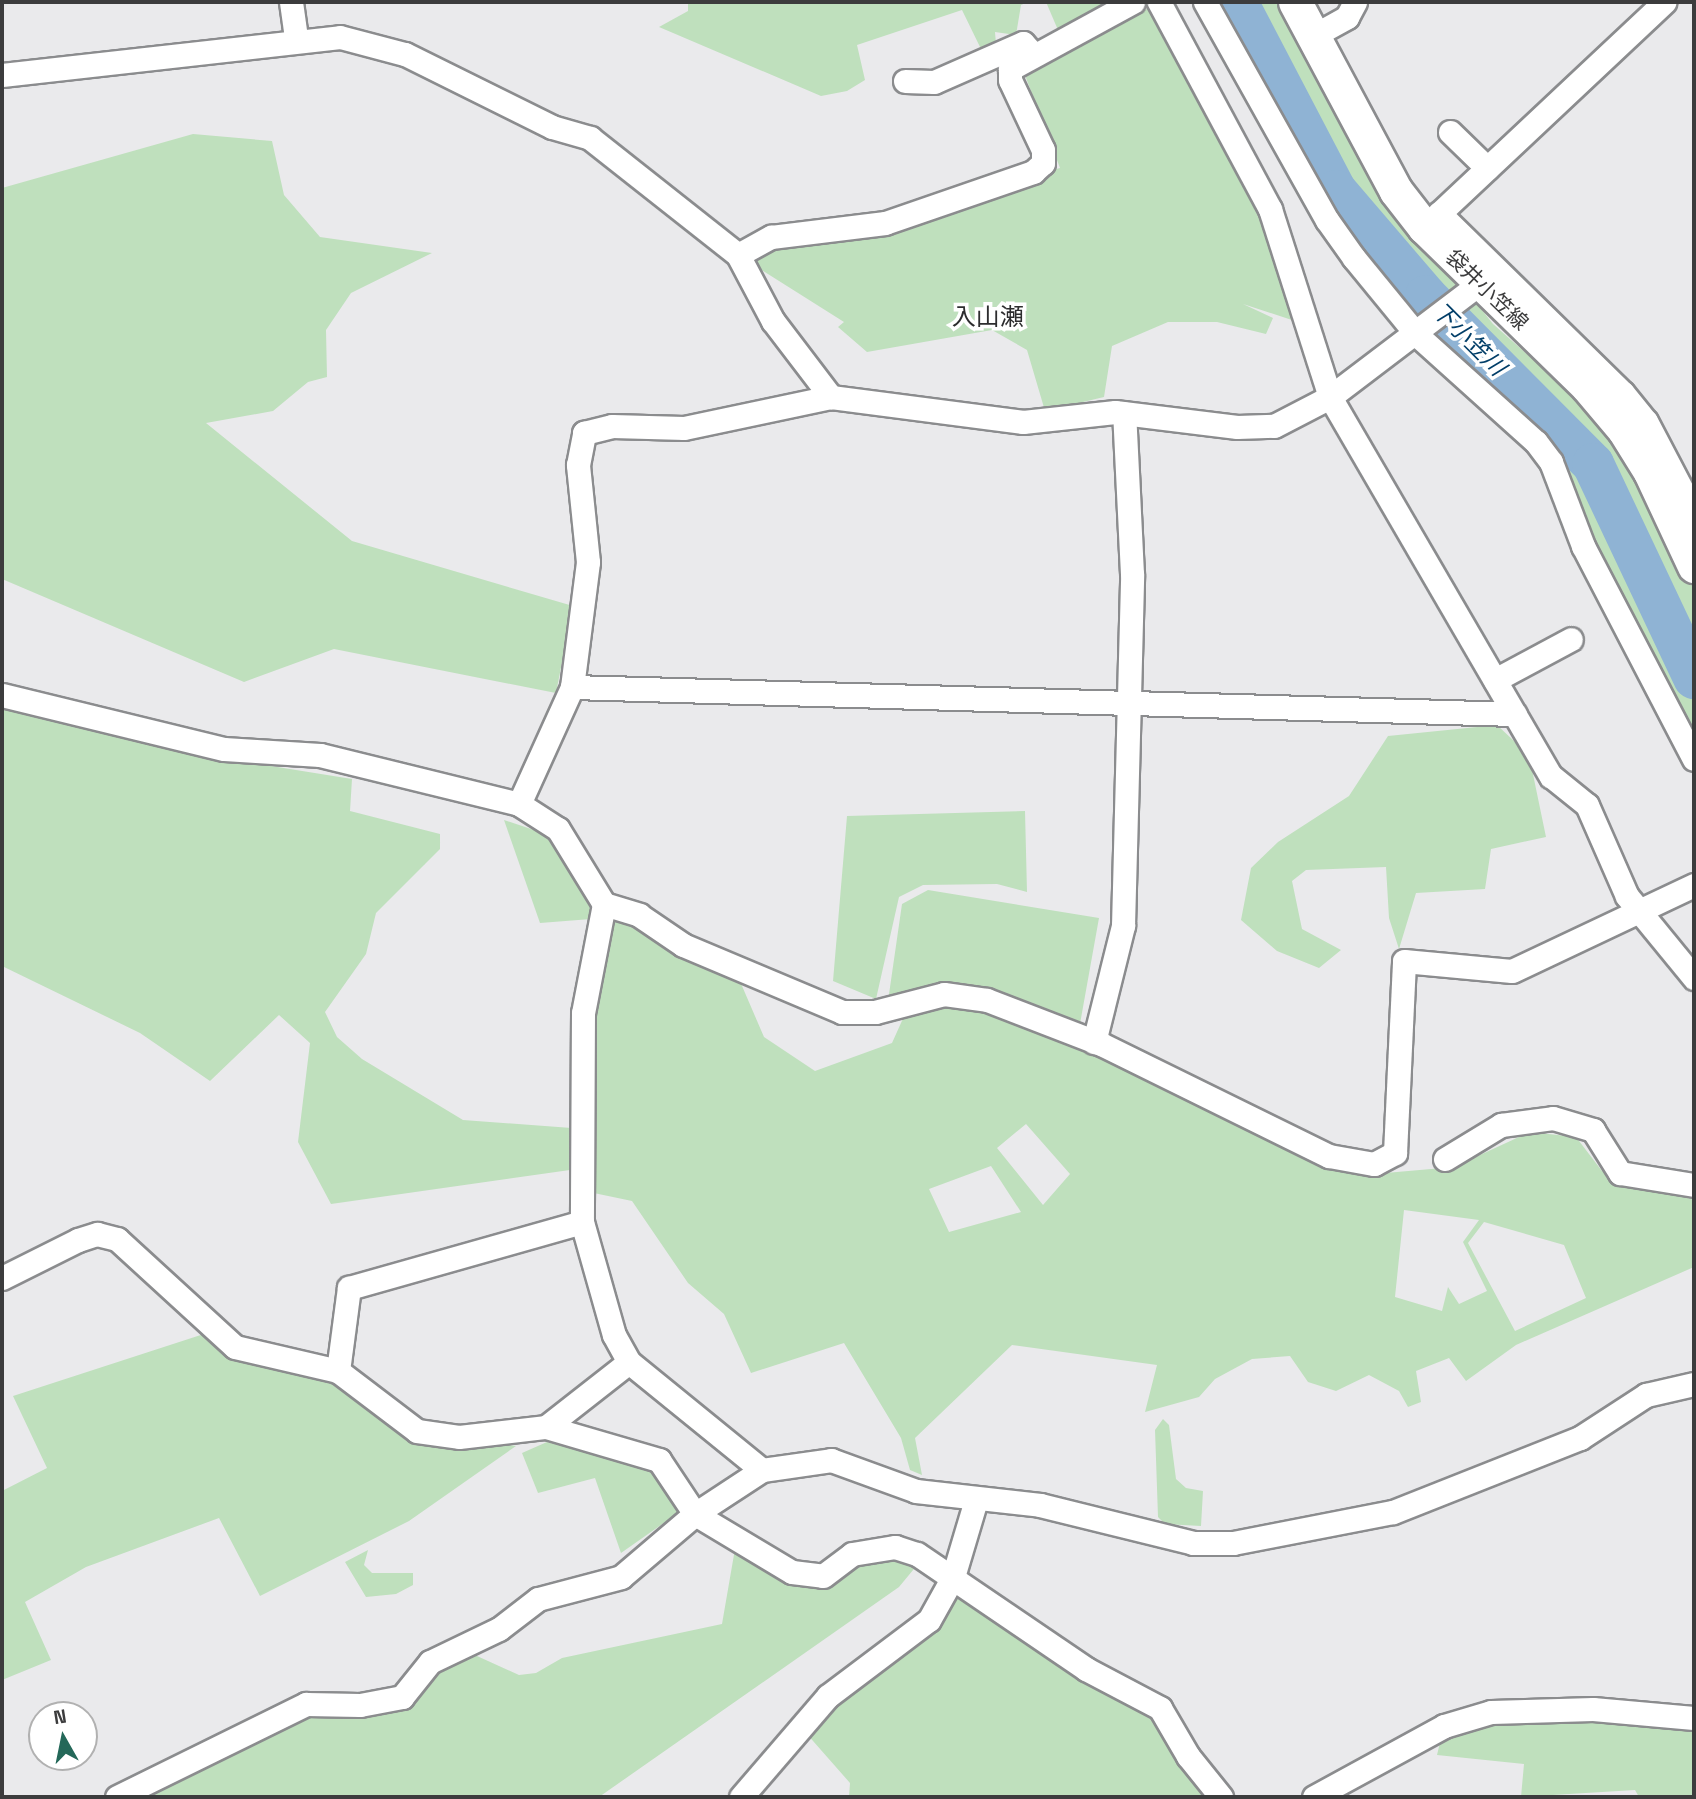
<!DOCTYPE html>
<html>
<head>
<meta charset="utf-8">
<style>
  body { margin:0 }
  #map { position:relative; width:1696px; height:1799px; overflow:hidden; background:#eaeaec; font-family:"Space Grotesk","Noto Sans JP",sans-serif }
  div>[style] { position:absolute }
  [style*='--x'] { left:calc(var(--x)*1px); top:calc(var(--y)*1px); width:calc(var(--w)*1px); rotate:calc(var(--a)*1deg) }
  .green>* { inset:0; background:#bfe0bd }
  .river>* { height:42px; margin:-21px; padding:0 21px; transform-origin:21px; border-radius:21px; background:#8fb3d4 }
  .roads { filter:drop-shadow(2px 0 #8b8c8e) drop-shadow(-2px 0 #8b8c8e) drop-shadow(0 2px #8b8c8e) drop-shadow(0 -2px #8b8c8e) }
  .street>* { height:23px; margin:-11.5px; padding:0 11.5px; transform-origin:11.5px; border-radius:11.5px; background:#fff }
  .secondary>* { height:33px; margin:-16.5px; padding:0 16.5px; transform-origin:16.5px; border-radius:16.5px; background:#fff }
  span { translate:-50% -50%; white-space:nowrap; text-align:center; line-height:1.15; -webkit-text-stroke:7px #fff; paint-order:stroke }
  .street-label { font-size:21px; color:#3c3c3d }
  .water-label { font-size:23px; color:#023e68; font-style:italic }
  .quarter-label { font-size:24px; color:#2d2d2f }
  .frame { position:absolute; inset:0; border:4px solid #3c3c3d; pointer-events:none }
  .north { position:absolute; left:28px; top:1701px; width:70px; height:70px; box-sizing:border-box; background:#fff; border:2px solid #b1b1b1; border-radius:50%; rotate:351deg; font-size:19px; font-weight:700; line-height:28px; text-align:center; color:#3c3c3d }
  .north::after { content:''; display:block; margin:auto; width:24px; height:32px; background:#246859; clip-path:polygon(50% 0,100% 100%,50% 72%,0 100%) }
</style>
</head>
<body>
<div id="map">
  <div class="green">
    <i style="clip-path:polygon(688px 2px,1028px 2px,1021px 5px,1016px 35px,995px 32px,996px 44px,981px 49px,962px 10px,857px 45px,865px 80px,847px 91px,821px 96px,659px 27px,688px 11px)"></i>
    <i style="clip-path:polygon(1046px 2px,1117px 2px,1058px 30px)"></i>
    <i style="clip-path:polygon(1213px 2px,1283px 2px,1364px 162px,1493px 324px,1610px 428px,1694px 589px,1694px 746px,1594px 547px,1567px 468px,1521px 412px,1415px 319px,1337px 219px)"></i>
    <i style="clip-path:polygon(1151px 7px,1220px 143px,1235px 144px,1301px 323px,1243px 304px,1273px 318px,1266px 334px,1217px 322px,1168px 322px,1112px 346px,1104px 397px,1045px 411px,1027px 350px,992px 330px,867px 352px,838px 327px,844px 322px,738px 255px,1060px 168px,1023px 70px)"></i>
    <i style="clip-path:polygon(193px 134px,272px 141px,284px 195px,320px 237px,432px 253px,351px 293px,326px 330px,327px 377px,308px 382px,273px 411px,206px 423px,352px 541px,573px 606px,556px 693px,334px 649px,244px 682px,2px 579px,2px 188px)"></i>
    <i style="clip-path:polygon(evenodd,2px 683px,221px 758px,352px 779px,350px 811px,440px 834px,440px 849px,376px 913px,366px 954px,325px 1012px,337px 1037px,362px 1059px,463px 1120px,585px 1129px,603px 911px,733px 965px,764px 1037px,815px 1071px,892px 1043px,910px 1003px,888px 1001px,902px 904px,928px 890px,1099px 918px,1078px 1035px,1374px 1174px,1454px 1167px,1530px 1132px,1576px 1137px,1602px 1171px,1694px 1200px,1694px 1267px,1516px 1345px,1466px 1381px,1449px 1358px,1416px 1371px,1421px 1402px,1408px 1407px,1399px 1391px,1369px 1375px,1336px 1391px,1308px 1382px,1290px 1356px,1252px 1359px,1215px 1379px,1199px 1397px,1145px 1412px,1157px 1365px,1012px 1345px,915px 1438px,922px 1475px,910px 1470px,901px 1438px,844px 1343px,751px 1373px,724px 1314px,688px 1283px,632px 1201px,589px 1192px,584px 1168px,331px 1204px,298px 1142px,310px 1043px,279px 1015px,210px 1081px,140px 1033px,2px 966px,2px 683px,1026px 1124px,1070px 1174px,1043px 1205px,997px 1148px,1026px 1124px,2px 683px,991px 1166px,1021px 1212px,949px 1232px,929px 1189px,991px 1166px,2px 683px,1404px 1210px,1479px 1220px,1463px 1242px,1487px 1291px,1459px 1304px,1448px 1287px,1442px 1311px,1395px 1297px,1404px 1210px,2px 683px,1484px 1222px,1564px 1245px,1586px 1298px,1515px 1331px,1468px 1243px,1484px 1222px)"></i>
    <i style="clip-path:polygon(1497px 725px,1529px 755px,1546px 837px,1491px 849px,1485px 889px,1416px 893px,1399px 949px,1389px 918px,1386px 867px,1306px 870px,1292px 881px,1302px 929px,1341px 950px,1319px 968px,1277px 951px,1241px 920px,1251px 868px,1278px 842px,1349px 796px,1388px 736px)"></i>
    <i style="clip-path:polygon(1025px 811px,1027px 892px,997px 884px,923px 885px,899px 897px,876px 999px,833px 981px,847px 816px)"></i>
    <i style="clip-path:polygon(504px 820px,546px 834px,595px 903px,591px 919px,540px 923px)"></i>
    <i style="clip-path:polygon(210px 1332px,338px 1371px,405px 1430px,516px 1446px,409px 1521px,260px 1596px,219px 1518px,86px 1567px,25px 1602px,51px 1660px,2px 1680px,2px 1491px,47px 1468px,13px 1396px)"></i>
    <i style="clip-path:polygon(1163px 1419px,1169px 1425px,1176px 1479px,1186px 1488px,1203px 1491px,1201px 1526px,1165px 1524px,1158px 1517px,1155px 1430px)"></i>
    <i style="clip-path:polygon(547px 1442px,658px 1472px,678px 1513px,621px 1553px,595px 1478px,538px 1493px,522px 1453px)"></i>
    <i style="clip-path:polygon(736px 1543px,816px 1578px,852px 1554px,923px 1558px,899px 1587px,599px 1797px,116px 1797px,260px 1724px,402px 1697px,435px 1659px,466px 1651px,519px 1675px,536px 1673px,562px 1658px,722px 1624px)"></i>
    <i style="clip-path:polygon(368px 1550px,364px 1565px,372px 1573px,413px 1573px,413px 1585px,396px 1594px,366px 1597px,345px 1562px)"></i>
    <i style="clip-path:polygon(956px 1584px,1156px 1713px,1221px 1797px,849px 1797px,850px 1783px,806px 1733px,885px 1664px)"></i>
    <i style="clip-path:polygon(1536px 1710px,1694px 1721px,1694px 1797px,1639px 1797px,1635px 1790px,1521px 1797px,1524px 1764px,1437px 1755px,1444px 1726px)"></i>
  </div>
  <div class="river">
    <i style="--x:1237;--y:2;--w:213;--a:62.4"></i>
    <i style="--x:1336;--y:191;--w:138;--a:49.4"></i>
    <i style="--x:1426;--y:296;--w:237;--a:45.2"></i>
    <i style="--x:1593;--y:464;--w:237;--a:64.7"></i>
  </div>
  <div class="roads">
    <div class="street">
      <i style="--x:291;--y:2;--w:37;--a:82"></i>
      <i style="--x:1159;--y:2;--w:235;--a:61.8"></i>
      <i style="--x:1270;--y:209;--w:197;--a:72.3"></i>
      <i style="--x:1330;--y:397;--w:439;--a:59.8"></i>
      <i style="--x:1551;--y:776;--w:46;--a:38.9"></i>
      <i style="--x:1587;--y:805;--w:99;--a:66.3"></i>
      <i style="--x:1627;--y:896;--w:106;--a:50.7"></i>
      <i style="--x:1205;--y:2;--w:250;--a:60.8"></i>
      <i style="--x:1327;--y:220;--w:47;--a:54.6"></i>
      <i style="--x:1354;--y:258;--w:99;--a:50.7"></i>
      <i style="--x:1417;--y:335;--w:160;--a:42"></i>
      <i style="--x:1536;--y:442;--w:25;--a:53"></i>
      <i style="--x:1551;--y:462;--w:90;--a:69.1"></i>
      <i style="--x:1583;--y:546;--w:240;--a:62.5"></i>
      <i style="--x:1313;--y:36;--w:39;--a:-29"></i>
      <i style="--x:1347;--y:17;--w:17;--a:-62"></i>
      <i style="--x:2;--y:75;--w:340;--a:-6.4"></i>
      <i style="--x:340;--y:37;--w:67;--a:14.7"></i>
      <i style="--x:405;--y:54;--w:164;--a:26.4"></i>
      <i style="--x:552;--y:127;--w:40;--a:16"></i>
      <i style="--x:590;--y:138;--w:189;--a:38.3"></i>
      <i style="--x:738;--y:255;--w:75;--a:62.1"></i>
      <i style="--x:773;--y:321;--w:96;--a:52.7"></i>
      <i style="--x:905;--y:81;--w:29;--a:2"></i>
      <i style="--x:934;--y:82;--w:97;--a:-23.7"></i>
      <i style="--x:1023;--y:43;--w:13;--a:48"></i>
      <i style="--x:1450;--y:132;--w:52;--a:44.2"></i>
      <i style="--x:1439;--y:213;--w:257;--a:44.4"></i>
      <i style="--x:1623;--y:393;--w:36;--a:51"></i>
      <i style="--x:1646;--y:421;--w:104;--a:62.4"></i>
      <i style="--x:1429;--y:223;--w:323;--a:-43.2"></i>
      <i style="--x:738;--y:255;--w:38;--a:-29"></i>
      <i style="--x:771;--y:237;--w:115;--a:-7"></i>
      <i style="--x:885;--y:223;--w:157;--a:-19"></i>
      <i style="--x:1033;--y:172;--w:13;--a:-42"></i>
      <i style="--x:1043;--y:163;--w:13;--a:-90"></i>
      <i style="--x:1043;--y:150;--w:77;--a:-115.2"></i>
      <i style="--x:1010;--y:80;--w:11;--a:-90"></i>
      <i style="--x:1010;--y:69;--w:140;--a:-28.6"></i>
      <i style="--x:1495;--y:680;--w:86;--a:-28.3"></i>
      <i style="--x:572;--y:687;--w:943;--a:1.64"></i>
      <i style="--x:2;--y:695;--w:228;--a:13.7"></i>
      <i style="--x:224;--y:749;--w:96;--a:3.6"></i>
      <i style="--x:320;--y:755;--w:205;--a:13.8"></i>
      <i style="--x:519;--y:804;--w:46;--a:32.7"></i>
      <i style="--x:558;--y:829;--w:88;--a:58.5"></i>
      <i style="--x:604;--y:904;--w:111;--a:100.9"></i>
      <i style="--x:583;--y:1013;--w:209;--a:90.3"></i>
      <i style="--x:582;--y:1222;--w:117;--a:74.2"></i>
      <i style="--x:614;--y:1335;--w:31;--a:61"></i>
      <i style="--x:629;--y:1362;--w:171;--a:39.1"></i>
      <i style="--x:762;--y:1470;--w:70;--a:-8.2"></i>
      <i style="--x:831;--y:1460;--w:90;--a:20"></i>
      <i style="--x:916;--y:1491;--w:125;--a:6.4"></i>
      <i style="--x:1040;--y:1505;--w:158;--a:13.9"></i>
      <i style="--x:1193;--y:1543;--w:40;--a:0"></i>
      <i style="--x:1233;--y:1543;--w:163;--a:-11"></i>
      <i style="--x:1393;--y:1512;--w:201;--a:-21.6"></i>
      <i style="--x:1580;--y:1438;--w:79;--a:-33.1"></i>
      <i style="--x:1646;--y:1395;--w:49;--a:-12.9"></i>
      <i style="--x:519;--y:804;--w:128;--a:-65.6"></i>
      <i style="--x:572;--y:687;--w:126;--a:-82.7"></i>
      <i style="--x:588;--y:562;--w:98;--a:-95.9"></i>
      <i style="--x:578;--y:465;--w:33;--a:-79"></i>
      <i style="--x:584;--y:433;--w:29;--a:-14"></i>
      <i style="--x:612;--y:426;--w:72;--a:1.6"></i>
      <i style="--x:684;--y:428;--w:150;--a:-11.9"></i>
      <i style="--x:831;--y:397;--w:194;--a:7.4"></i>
      <i style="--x:1023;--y:422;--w:93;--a:-6.2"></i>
      <i style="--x:1115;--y:412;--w:123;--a:7"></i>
      <i style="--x:1237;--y:427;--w:37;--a:-2"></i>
      <i style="--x:1274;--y:426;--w:63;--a:-27.4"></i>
      <i style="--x:1330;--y:397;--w:187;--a:-37.2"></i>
      <i style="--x:604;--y:904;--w:37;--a:17"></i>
      <i style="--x:639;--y:915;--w:53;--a:34.3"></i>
      <i style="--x:683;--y:945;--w:173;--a:22.8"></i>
      <i style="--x:842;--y:1012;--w:33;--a:0"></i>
      <i style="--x:875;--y:1012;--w:71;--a:-14.6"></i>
      <i style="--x:944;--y:994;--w:43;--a:7.9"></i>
      <i style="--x:987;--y:1000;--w:122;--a:21.1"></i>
      <i style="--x:1101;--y:1044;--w:254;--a:26.2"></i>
      <i style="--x:1329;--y:1156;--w:46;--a:10.1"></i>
      <i style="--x:1374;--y:1164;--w:24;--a:-28"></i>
      <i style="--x:1395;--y:1153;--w:192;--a:-87.3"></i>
      <i style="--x:1404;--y:961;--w:108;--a:5.3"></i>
      <i style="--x:1512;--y:971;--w:201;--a:-25.3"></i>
      <i style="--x:1094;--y:1042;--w:120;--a:-76"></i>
      <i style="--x:1123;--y:926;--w:352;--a:-88.5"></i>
      <i style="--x:1132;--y:574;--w:161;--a:-92.8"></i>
      <i style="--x:1445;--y:1159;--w:66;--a:-31.3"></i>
      <i style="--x:1501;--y:1125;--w:52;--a:-7.7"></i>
      <i style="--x:1553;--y:1118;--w:42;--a:16.7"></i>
      <i style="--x:1593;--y:1130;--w:51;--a:57.9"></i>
      <i style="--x:1620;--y:1173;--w:75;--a:9.2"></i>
      <i style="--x:2;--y:1278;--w:85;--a:-26.6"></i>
      <i style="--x:78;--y:1240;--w:20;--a:-18"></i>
      <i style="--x:97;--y:1234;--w:21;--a:14"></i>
      <i style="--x:117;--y:1239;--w:160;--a:42.5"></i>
      <i style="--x:235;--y:1347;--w:106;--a:13.1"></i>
      <i style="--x:338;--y:1371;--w:99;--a:37.2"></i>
      <i style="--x:417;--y:1431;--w:42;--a:8.1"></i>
      <i style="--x:459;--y:1437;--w:88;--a:-6.6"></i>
      <i style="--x:546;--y:1427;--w:118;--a:16.3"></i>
      <i style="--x:659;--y:1460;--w:65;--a:56.3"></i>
      <i style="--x:695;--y:1514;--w:113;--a:30.9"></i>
      <i style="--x:792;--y:1572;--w:31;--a:7"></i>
      <i style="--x:823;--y:1576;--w:36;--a:-37"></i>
      <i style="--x:852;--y:1554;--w:44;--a:-9.2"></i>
      <i style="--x:895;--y:1547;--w:23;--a:18"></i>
      <i style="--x:917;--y:1554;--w:204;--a:34.2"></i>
      <i style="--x:1086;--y:1669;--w:84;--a:27.8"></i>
      <i style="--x:1160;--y:1708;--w:56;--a:59.7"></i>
      <i style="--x:1188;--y:1756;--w:53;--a:51.2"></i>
      <i style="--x:338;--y:1371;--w:84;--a:-82.5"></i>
      <i style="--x:349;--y:1288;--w:242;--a:-15.8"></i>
      <i style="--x:546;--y:1427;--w:105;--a:-38.1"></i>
      <i style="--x:117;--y:1797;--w:211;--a:-26.2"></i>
      <i style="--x:306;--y:1704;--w:54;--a:1.1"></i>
      <i style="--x:360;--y:1705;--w:43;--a:-10.8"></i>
      <i style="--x:402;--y:1697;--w:45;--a:-51.3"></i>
      <i style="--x:430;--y:1662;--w:76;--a:-25.6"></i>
      <i style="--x:499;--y:1629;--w:49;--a:-37.6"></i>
      <i style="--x:538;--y:1599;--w:86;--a:-14.8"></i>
      <i style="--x:621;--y:1577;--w:97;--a:-40.4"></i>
      <i style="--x:695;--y:1514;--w:80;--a:-33.3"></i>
      <i style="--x:741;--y:1797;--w:133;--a:-49.3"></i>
      <i style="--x:828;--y:1696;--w:126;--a:-37"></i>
      <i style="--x:929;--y:1620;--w:49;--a:-60.8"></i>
      <i style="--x:953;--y:1577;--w:80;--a:-73.4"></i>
      <i style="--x:1314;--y:1797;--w:148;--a:-28.6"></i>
      <i style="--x:1444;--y:1726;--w:49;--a:-16.6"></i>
      <i style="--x:1491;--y:1712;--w:102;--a:-1.7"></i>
      <i style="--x:1593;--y:1709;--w:101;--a:5.1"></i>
    </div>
    <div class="secondary">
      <i style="--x:1295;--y:2;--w:214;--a:61.9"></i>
      <i style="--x:1396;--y:191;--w:46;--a:52.1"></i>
      <i style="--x:1424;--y:227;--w:228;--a:44.3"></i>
      <i style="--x:1587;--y:386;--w:57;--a:49.9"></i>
      <i style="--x:1624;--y:430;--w:49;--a:58.2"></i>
      <i style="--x:1650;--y:472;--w:104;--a:64.9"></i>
    </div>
  </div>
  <div class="street-label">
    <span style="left:1487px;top:290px;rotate:44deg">袋井小笠線</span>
  </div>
  <div class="water-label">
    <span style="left:1469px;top:339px;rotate:45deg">下小笠川</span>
  </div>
  <div class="quarter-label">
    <span style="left:988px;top:317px">入山瀬</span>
  </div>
  <div class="frame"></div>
  <div class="north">N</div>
</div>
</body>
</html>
